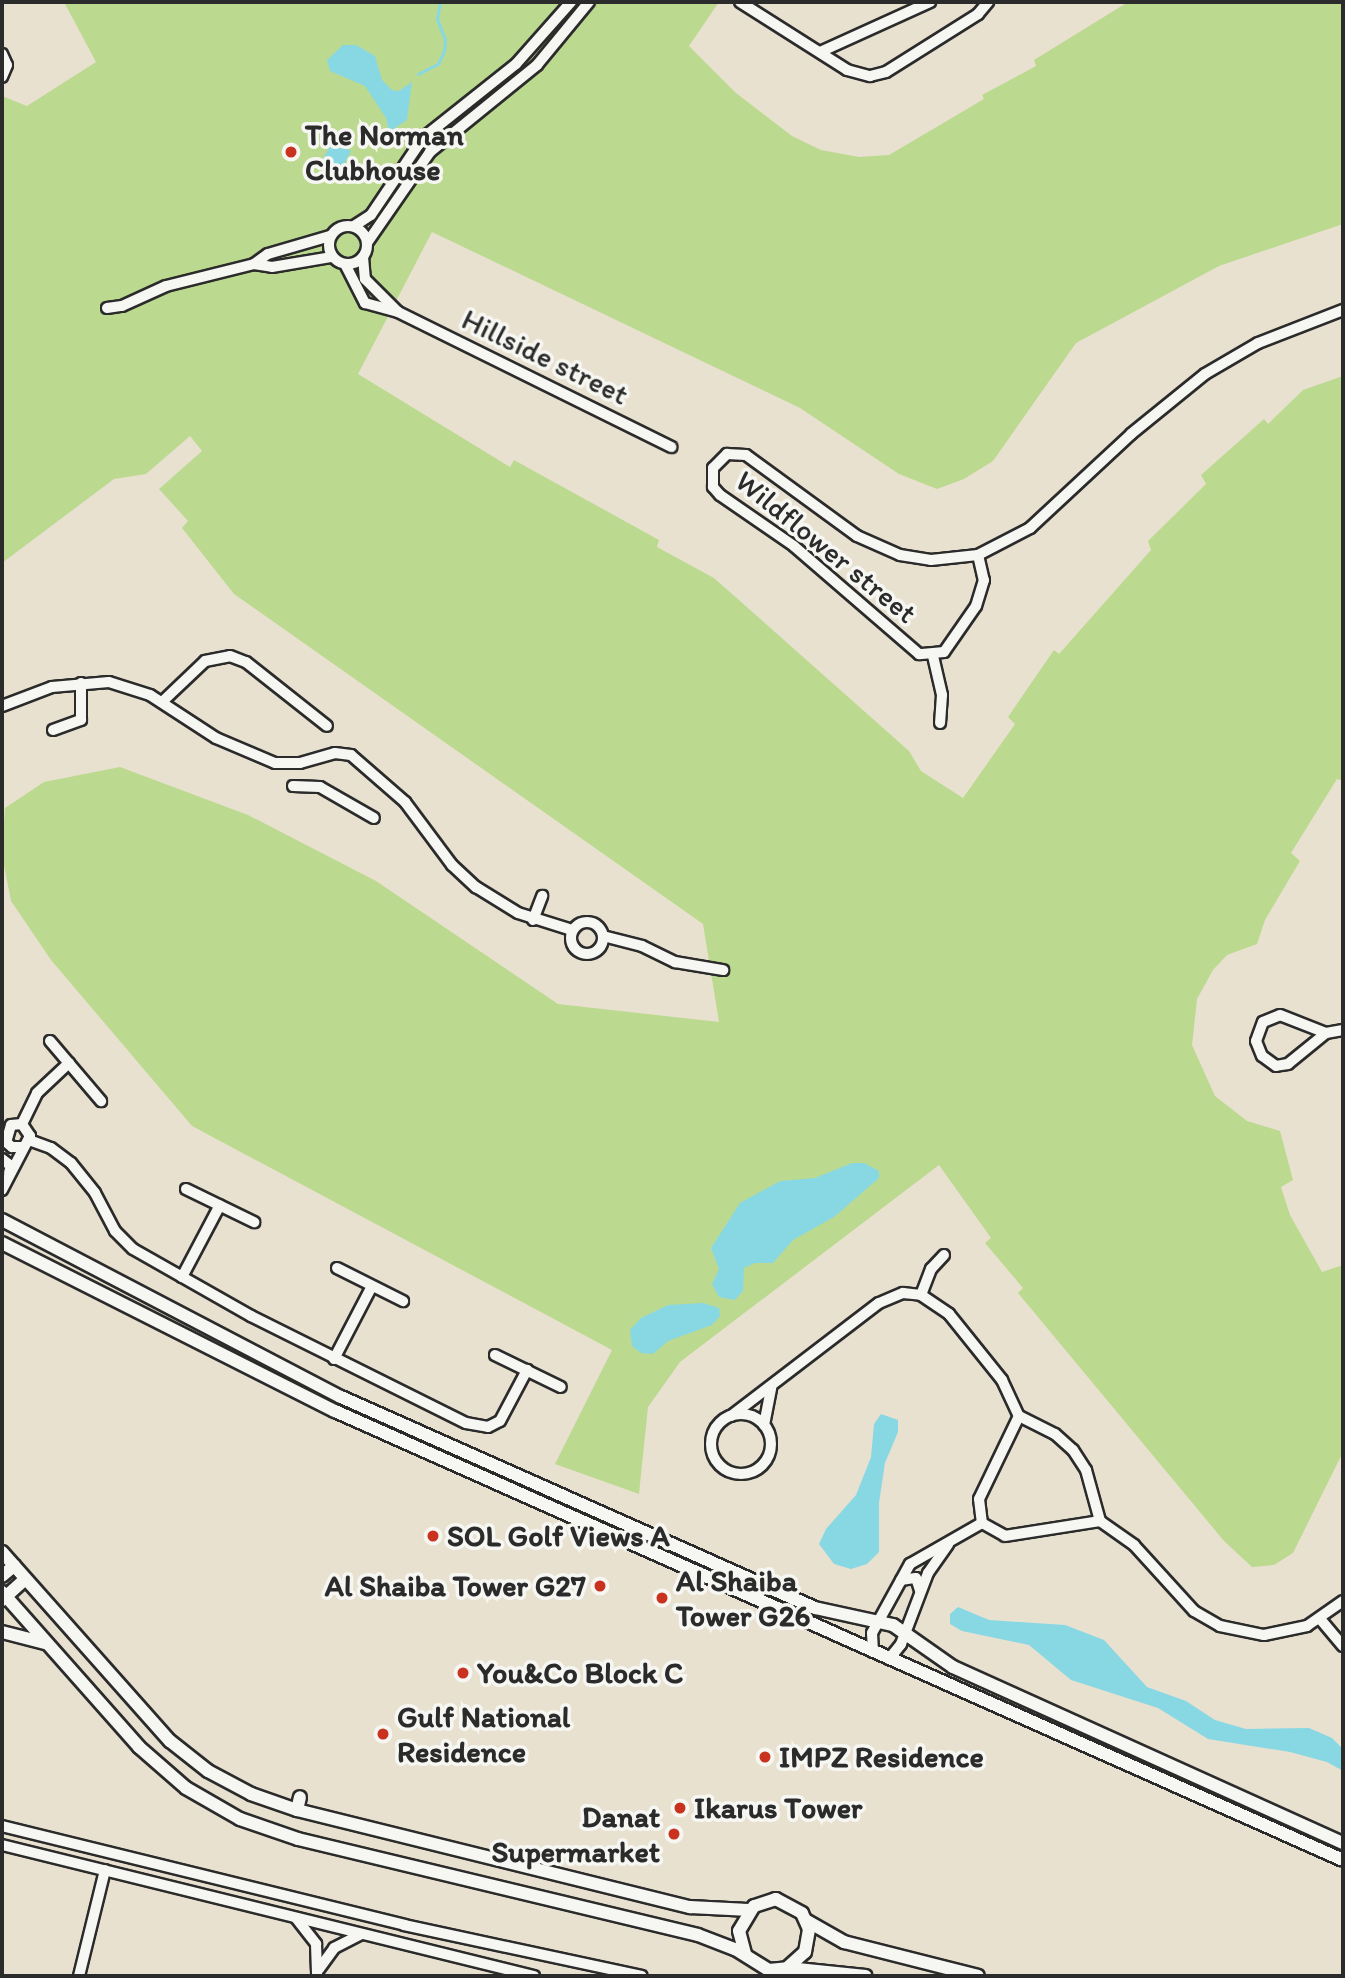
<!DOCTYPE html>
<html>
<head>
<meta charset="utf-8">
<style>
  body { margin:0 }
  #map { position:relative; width:1345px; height:1978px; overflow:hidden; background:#e9e1d0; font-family:Itim,sans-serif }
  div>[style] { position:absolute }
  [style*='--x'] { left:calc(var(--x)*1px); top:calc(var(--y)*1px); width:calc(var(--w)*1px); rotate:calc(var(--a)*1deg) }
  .green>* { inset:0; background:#bcd990 }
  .water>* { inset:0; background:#88d8e3 }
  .stream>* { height:2.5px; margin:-1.25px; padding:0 1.25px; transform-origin:1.25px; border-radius:1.25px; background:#88d8e3 }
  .roads { filter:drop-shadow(2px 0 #2b2b2b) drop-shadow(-2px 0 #2b2b2b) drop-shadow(0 2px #2b2b2b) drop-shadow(0 -2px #2b2b2b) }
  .minor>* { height:10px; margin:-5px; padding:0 5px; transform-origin:5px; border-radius:5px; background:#f6f6f2 }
  .minor>.ring { margin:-5px; padding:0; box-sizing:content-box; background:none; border:10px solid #f6f6f2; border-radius:50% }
  .tertiary>* { height:12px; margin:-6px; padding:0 6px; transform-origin:6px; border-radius:6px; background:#f6f6f2 }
  .dots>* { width:19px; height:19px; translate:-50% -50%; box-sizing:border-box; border:4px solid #f6f6f2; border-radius:50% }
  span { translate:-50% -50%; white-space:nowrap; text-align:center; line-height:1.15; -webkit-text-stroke:7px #f6f6f2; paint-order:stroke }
  .poi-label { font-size:30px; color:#2b2b2b; font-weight:700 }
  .left { translate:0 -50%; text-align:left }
  .right { translate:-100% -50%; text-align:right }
  .street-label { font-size:30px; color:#2b2b2b }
  .frame { position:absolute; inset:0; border:4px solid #2b2b2b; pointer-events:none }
</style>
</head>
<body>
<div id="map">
  <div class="green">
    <i style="clip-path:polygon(64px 2px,719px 2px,689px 46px,736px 93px,792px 136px,821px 150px,859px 157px,889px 155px,984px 99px,982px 95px,1036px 66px,1034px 60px,1128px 2px,1343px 2px,1343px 224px,1219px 266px,1076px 343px,993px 461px,964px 479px,937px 489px,899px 474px,800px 408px,432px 232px,358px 374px,510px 467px,514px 460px,659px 540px,657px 547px,714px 578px,909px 751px,921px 771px,963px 798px,1015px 724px,1008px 717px,1054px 650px,1059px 654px,1151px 550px,1148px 541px,1206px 484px,1201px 475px,1264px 419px,1268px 424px,1303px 390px,1343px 376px,1343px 781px,1337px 779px,1291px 853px,1300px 861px,1265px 920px,1257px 944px,1227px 955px,1213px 970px,1197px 999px,1192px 1045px,1215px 1096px,1247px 1121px,1280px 1131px,1293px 1180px,1281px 1187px,1290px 1215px,1322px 1272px,1343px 1265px,1343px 1452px,1293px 1553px,1274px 1565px,1252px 1567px,1224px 1541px,1018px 1293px,1023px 1288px,985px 1243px,991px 1238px,939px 1165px,680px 1362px,648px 1407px,639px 1494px,555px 1464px,612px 1350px,192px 1126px,51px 960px,11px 901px,2px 855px,5px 808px,44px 782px,120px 767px,248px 815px,376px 881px,558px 1004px,719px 1022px,703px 924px,234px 594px,182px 528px,188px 521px,159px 489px,202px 451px,190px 436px,146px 474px,114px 479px,2px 563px,2px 96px,27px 106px,96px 62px)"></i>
  </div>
  <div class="water">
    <i style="clip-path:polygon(343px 45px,356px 45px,375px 56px,382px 80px,392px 90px,399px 91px,412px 82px,407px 120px,389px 132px,386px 118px,365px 86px,330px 71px,327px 60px)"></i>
    <i style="clip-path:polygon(333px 141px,351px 151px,339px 174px,320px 164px)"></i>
    <i style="clip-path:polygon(852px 1163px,864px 1163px,879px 1171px,879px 1178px,834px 1217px,793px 1240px,773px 1263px,755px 1263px,744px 1268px,743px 1291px,735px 1300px,719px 1297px,712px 1284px,719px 1269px,711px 1248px,740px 1203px,780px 1181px,815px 1178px)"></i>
    <i style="clip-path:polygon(703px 1303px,719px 1308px,720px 1316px,712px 1325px,668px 1341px,653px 1354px,641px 1353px,632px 1346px,630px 1330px,641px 1318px,668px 1305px)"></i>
    <i style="clip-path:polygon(881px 1414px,898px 1420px,898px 1432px,885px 1463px,879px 1503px,879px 1552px,867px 1564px,851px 1569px,834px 1564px,819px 1544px,826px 1529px,856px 1495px,871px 1457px,874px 1424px)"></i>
    <i style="clip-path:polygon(958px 1607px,989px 1620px,1065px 1625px,1104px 1640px,1147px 1687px,1186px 1701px,1215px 1720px,1246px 1729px,1309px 1728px,1332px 1738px,1343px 1749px,1343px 1771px,1327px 1762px,1290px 1752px,1208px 1739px,1158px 1708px,1071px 1680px,1029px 1645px,962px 1631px,950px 1624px,950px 1614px)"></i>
  </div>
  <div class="stream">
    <i style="--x:418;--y:74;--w:22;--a:-27"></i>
    <i style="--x:438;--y:64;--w:14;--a:-65"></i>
    <i style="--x:444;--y:51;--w:11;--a:-85"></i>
    <i style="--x:445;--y:40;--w:22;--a:-111"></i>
    <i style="--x:437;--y:19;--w:17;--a:-80"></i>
  </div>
  <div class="roads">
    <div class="minor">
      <i style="--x:740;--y:2;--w:127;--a:32.4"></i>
      <i style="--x:847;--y:70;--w:24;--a:15"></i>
      <i style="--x:870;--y:76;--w:16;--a:-14"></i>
      <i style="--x:886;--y:72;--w:109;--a:-32.2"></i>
      <i style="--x:978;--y:14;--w:16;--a:-50"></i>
      <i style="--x:820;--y:52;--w:121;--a:-24.4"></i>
      <i style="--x:2;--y:54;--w:12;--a:66"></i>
      <i style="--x:7;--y:65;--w:13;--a:113"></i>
      <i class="ring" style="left:329px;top:226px;width:28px;height:28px"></i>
      <i style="--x:354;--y:226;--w:20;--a:-33"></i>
      <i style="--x:371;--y:215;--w:93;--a:-56"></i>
      <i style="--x:423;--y:138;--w:119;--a:-38.5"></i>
      <i style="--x:516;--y:64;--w:83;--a:-48.4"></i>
      <i style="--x:367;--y:243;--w:111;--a:-55.3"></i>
      <i style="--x:430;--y:152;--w:138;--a:-39.1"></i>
      <i style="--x:537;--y:65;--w:82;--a:-50.5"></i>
      <i style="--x:363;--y:257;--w:22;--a:85"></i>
      <i style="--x:365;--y:279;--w:45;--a:45"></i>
      <i style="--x:254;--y:264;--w:17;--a:-36"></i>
      <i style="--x:268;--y:254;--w:65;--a:-16.2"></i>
      <i style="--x:345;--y:264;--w:44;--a:62.9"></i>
      <i style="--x:365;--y:303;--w:34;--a:15"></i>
      <i style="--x:398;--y:312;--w:305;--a:26.3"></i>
      <i style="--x:107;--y:308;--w:15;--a:-8"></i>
      <i style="--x:122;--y:306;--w:48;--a:-24.4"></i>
      <i style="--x:166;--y:286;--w:91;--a:-14"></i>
      <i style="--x:254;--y:264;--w:18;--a:9"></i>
      <i style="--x:272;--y:267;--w:61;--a:-9.5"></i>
      <i style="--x:978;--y:555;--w:26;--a:77"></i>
      <i style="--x:984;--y:580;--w:27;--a:107"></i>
      <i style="--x:976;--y:606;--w:56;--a:124.8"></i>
      <i style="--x:944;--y:652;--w:25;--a:175"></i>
      <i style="--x:919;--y:654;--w:165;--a:-139.2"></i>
      <i style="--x:794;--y:546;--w:90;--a:-145.4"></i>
      <i style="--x:720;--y:495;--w:11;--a:-131"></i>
      <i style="--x:713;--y:487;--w:19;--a:-90"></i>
      <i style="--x:713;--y:468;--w:20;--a:-45"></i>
      <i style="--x:727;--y:454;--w:19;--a:3"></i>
      <i style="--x:746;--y:455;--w:137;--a:36.1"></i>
      <i style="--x:857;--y:536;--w:47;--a:23.8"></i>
      <i style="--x:900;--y:555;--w:31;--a:9"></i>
      <i style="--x:931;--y:560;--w:47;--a:-6.1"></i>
      <i style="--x:978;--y:555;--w:59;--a:-27.4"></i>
      <i style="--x:1030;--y:528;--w:138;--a:-42.9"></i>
      <i style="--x:1131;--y:434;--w:95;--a:-39"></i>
      <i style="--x:1205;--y:374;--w:61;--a:-30.3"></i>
      <i style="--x:1258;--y:343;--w:91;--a:-21.2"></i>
      <i style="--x:933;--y:656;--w:40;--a:77"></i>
      <i style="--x:942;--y:695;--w:28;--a:94"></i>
      <i style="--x:162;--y:702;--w:59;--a:-43.6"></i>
      <i style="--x:205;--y:661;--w:25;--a:-11"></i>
      <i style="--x:230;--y:656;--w:17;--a:21"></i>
      <i style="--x:246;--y:662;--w:103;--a:38.3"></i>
      <i style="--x:2;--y:706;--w:53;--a:-20.8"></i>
      <i style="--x:52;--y:687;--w:57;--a:-5"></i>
      <i style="--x:109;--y:682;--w:43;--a:17.6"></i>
      <i style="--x:150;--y:695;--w:79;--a:33.1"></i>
      <i style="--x:216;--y:738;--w:64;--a:23"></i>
      <i style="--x:275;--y:763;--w:25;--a:0"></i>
      <i style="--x:300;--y:763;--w:36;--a:-16"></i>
      <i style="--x:335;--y:753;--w:16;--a:7"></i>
      <i style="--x:351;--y:755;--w:72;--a:41"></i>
      <i style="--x:405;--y:802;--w:79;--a:53.3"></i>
      <i style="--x:452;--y:865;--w:33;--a:43"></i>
      <i style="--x:476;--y:887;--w:49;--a:31.8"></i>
      <i style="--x:518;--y:913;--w:57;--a:17.5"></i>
      <i style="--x:53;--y:730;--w:30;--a:-20"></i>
      <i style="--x:81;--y:720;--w:37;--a:-90"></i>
      <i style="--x:293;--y:786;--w:27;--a:2"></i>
      <i style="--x:320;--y:787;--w:62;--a:29.9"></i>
      <i style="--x:533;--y:920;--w:26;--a:-69"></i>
      <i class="ring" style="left:571px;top:922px;width:22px;height:22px"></i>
      <i style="--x:603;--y:936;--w:40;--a:14.4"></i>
      <i style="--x:642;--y:946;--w:37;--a:26"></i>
      <i style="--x:675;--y:962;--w:49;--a:9.5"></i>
      <i style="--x:1280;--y:1015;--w:49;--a:21.4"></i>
      <i style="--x:1326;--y:1033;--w:49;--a:140.8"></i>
      <i style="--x:1288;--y:1064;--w:12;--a:171"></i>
      <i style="--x:1276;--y:1066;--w:17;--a:-144"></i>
      <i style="--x:1262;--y:1056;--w:16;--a:-112"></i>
      <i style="--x:1256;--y:1041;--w:20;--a:-70"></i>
      <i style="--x:1263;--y:1022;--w:18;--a:-22"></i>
      <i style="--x:1326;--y:1033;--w:17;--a:-10"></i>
      <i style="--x:50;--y:1041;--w:79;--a:49.6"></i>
      <i style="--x:22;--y:1124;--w:34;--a:-64"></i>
      <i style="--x:37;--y:1093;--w:44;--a:-43.2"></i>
      <i style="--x:29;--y:1140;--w:23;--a:20"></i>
      <i style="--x:51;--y:1148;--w:25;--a:37"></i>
      <i style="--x:71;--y:1163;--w:38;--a:51"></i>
      <i style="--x:95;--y:1193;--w:43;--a:62.2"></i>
      <i style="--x:115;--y:1231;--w:25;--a:45"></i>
      <i style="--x:133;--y:1249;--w:136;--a:29.6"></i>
      <i style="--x:251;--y:1316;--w:240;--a:26.5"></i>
      <i style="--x:466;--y:1423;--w:22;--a:10"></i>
      <i style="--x:488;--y:1427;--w:13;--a:-27"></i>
      <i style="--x:500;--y:1421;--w:58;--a:-62.1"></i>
      <i style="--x:2;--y:1159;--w:11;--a:38"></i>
      <i style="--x:11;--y:1166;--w:7;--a:106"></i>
      <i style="--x:186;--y:1189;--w:76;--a:25.9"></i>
      <i style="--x:2;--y:1190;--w:61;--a:-62.6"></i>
      <i style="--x:30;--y:1136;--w:14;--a:-124"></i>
      <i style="--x:22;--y:1124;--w:11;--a:175"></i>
      <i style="--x:11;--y:1125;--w:18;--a:106"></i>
      <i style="--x:6;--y:1142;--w:8;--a:40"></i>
      <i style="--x:12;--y:1147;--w:11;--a:0"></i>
      <i style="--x:337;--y:1268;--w:74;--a:26.6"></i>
      <i style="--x:182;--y:1277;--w:81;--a:-62.2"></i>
      <i style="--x:921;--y:1295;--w:28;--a:-69"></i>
      <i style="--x:931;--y:1269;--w:19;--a:-47"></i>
      <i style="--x:495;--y:1355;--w:73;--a:25.9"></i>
      <i style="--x:334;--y:1359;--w:82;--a:-62.5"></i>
      <i class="ring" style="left:711px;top:1414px;width:50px;height:50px"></i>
      <i style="--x:731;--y:1416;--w:186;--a:-37.4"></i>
      <i style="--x:879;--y:1303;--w:26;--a:-23"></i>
      <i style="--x:903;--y:1293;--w:18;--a:6"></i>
      <i style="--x:921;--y:1295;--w:34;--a:34"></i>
      <i style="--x:949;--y:1314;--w:85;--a:51.2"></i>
      <i style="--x:1002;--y:1380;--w:40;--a:65"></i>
      <i style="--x:1019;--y:1416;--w:40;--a:26.6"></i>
      <i style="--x:1055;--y:1434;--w:24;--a:42"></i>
      <i style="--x:1073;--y:1450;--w:24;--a:57"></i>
      <i style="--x:1086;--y:1470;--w:53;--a:74.6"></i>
      <i style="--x:1100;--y:1521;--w:42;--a:35.2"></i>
      <i style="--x:1134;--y:1545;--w:89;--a:47.7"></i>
      <i style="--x:1194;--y:1611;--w:30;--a:30"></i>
      <i style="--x:1220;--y:1626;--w:45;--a:11.6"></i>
      <i style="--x:1264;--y:1635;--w:44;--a:-11.8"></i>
      <i style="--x:1307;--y:1626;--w:44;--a:-34.8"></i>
      <i style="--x:1019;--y:1416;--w:92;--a:115.7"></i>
      <i style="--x:979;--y:1499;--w:24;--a:83"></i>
      <i style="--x:982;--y:1523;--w:26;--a:29"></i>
      <i style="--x:1005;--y:1536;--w:96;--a:-9"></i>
      <i style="--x:764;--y:1425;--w:38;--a:-79"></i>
      <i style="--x:901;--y:1580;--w:15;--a:-8"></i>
      <i style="--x:916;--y:1578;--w:13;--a:72"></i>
      <i style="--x:1321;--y:1620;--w:34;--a:50"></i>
      <i style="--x:873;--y:1652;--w:19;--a:-93"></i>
      <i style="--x:872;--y:1633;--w:79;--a:-61.2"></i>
      <i style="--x:910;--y:1564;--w:83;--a:-29.7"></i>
      <i style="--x:889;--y:1659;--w:19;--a:-51"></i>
      <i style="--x:901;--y:1644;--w:76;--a:-69.2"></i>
      <i style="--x:928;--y:1573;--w:35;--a:-55"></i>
      <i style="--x:2;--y:1826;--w:414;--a:13.8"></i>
      <i style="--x:404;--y:1925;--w:243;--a:12.1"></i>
      <i style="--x:2;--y:1845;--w:548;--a:13.83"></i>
      <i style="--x:296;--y:1918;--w:33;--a:52"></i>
      <i style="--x:316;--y:1944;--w:32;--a:88"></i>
      <i style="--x:319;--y:1969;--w:26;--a:-54"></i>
      <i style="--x:334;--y:1948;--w:29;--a:-27"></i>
      <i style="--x:79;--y:1976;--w:109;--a:-76.2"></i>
    </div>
    <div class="tertiary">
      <i style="--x:2;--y:1220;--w:382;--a:27.6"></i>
      <i style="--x:341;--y:1397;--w:519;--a:24"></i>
      <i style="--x:815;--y:1608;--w:80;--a:12.3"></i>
      <i style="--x:893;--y:1625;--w:73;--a:35"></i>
      <i style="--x:953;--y:1667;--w:428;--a:24.3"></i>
      <i style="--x:2;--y:1243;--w:373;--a:26.8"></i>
      <i style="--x:335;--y:1411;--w:1103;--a:24.01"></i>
      <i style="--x:2;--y:1552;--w:253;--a:48.4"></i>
      <i style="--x:170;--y:1741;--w:48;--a:38.3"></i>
      <i style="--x:208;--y:1771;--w:49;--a:28.1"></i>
      <i style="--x:251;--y:1794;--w:49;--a:19.2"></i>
      <i style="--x:297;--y:1810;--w:405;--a:13.9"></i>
      <i style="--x:690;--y:1907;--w:59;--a:2.9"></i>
      <i style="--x:2;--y:1576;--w:16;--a:-40"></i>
      <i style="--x:2;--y:1592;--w:207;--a:48.5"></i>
      <i style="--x:139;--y:1747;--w:62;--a:41.1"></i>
      <i style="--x:186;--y:1788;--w:62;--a:29.9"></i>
      <i style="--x:240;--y:1819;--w:61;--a:19"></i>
      <i style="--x:298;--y:1839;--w:411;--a:13.5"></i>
      <i style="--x:698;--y:1935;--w:40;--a:21"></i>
      <i style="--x:735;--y:1949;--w:40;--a:32"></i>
      <i style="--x:769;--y:1970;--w:18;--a:-6"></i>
      <i style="--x:787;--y:1968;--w:24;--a:-42"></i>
      <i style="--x:805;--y:1952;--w:23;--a:-80"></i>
      <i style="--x:809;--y:1929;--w:17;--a:-114"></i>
      <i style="--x:802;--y:1913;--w:30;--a:-152"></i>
      <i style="--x:776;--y:1899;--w:23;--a:162"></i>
      <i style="--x:754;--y:1906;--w:29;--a:121"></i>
      <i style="--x:739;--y:1931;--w:24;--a:75"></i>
      <i style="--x:2;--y:1600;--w:31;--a:-42"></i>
      <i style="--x:2;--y:1632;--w:44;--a:14.3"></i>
      <i style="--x:297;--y:1810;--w:13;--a:-77"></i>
      <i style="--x:807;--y:1921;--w:43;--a:29.6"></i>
      <i style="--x:844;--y:1942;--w:138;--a:14.2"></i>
      <i style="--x:788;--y:1968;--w:78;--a:5.9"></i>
    </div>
  </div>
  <div class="dots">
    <i style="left:291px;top:152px;background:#c8321e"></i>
    <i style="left:433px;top:1536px;background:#c8321e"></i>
    <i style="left:600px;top:1586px;background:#c8321e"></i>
    <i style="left:662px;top:1598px;background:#c8321e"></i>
    <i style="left:463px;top:1673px;background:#c8321e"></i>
    <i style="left:383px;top:1734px;background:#c8321e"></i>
    <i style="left:765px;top:1757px;background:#c8321e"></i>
    <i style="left:680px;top:1808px;background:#c8321e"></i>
    <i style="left:674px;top:1834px;background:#c8321e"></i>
  </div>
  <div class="poi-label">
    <span class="left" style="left:305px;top:152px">The Norman<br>Clubhouse</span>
    <span class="left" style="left:447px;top:1536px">SOL Golf Views A</span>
    <span class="left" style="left:676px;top:1598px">Al Shaiba<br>Tower G26</span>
    <span class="right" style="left:586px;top:1586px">Al Shaiba Tower G27</span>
    <span class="left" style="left:477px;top:1673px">You&amp;Co Block C</span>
    <span class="left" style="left:397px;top:1734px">Gulf National<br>Residence</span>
    <span class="left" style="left:779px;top:1757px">IMPZ Residence</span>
    <span class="left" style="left:694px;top:1808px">Ikarus Tower</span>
    <span class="right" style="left:660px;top:1834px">Danat<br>Supermarket</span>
  </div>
  <div class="street-label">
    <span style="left:545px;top:357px;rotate:26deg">Hillside street</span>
    <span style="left:826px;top:547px;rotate:39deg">Wildflower street</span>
  </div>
  <div class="frame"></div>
</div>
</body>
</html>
